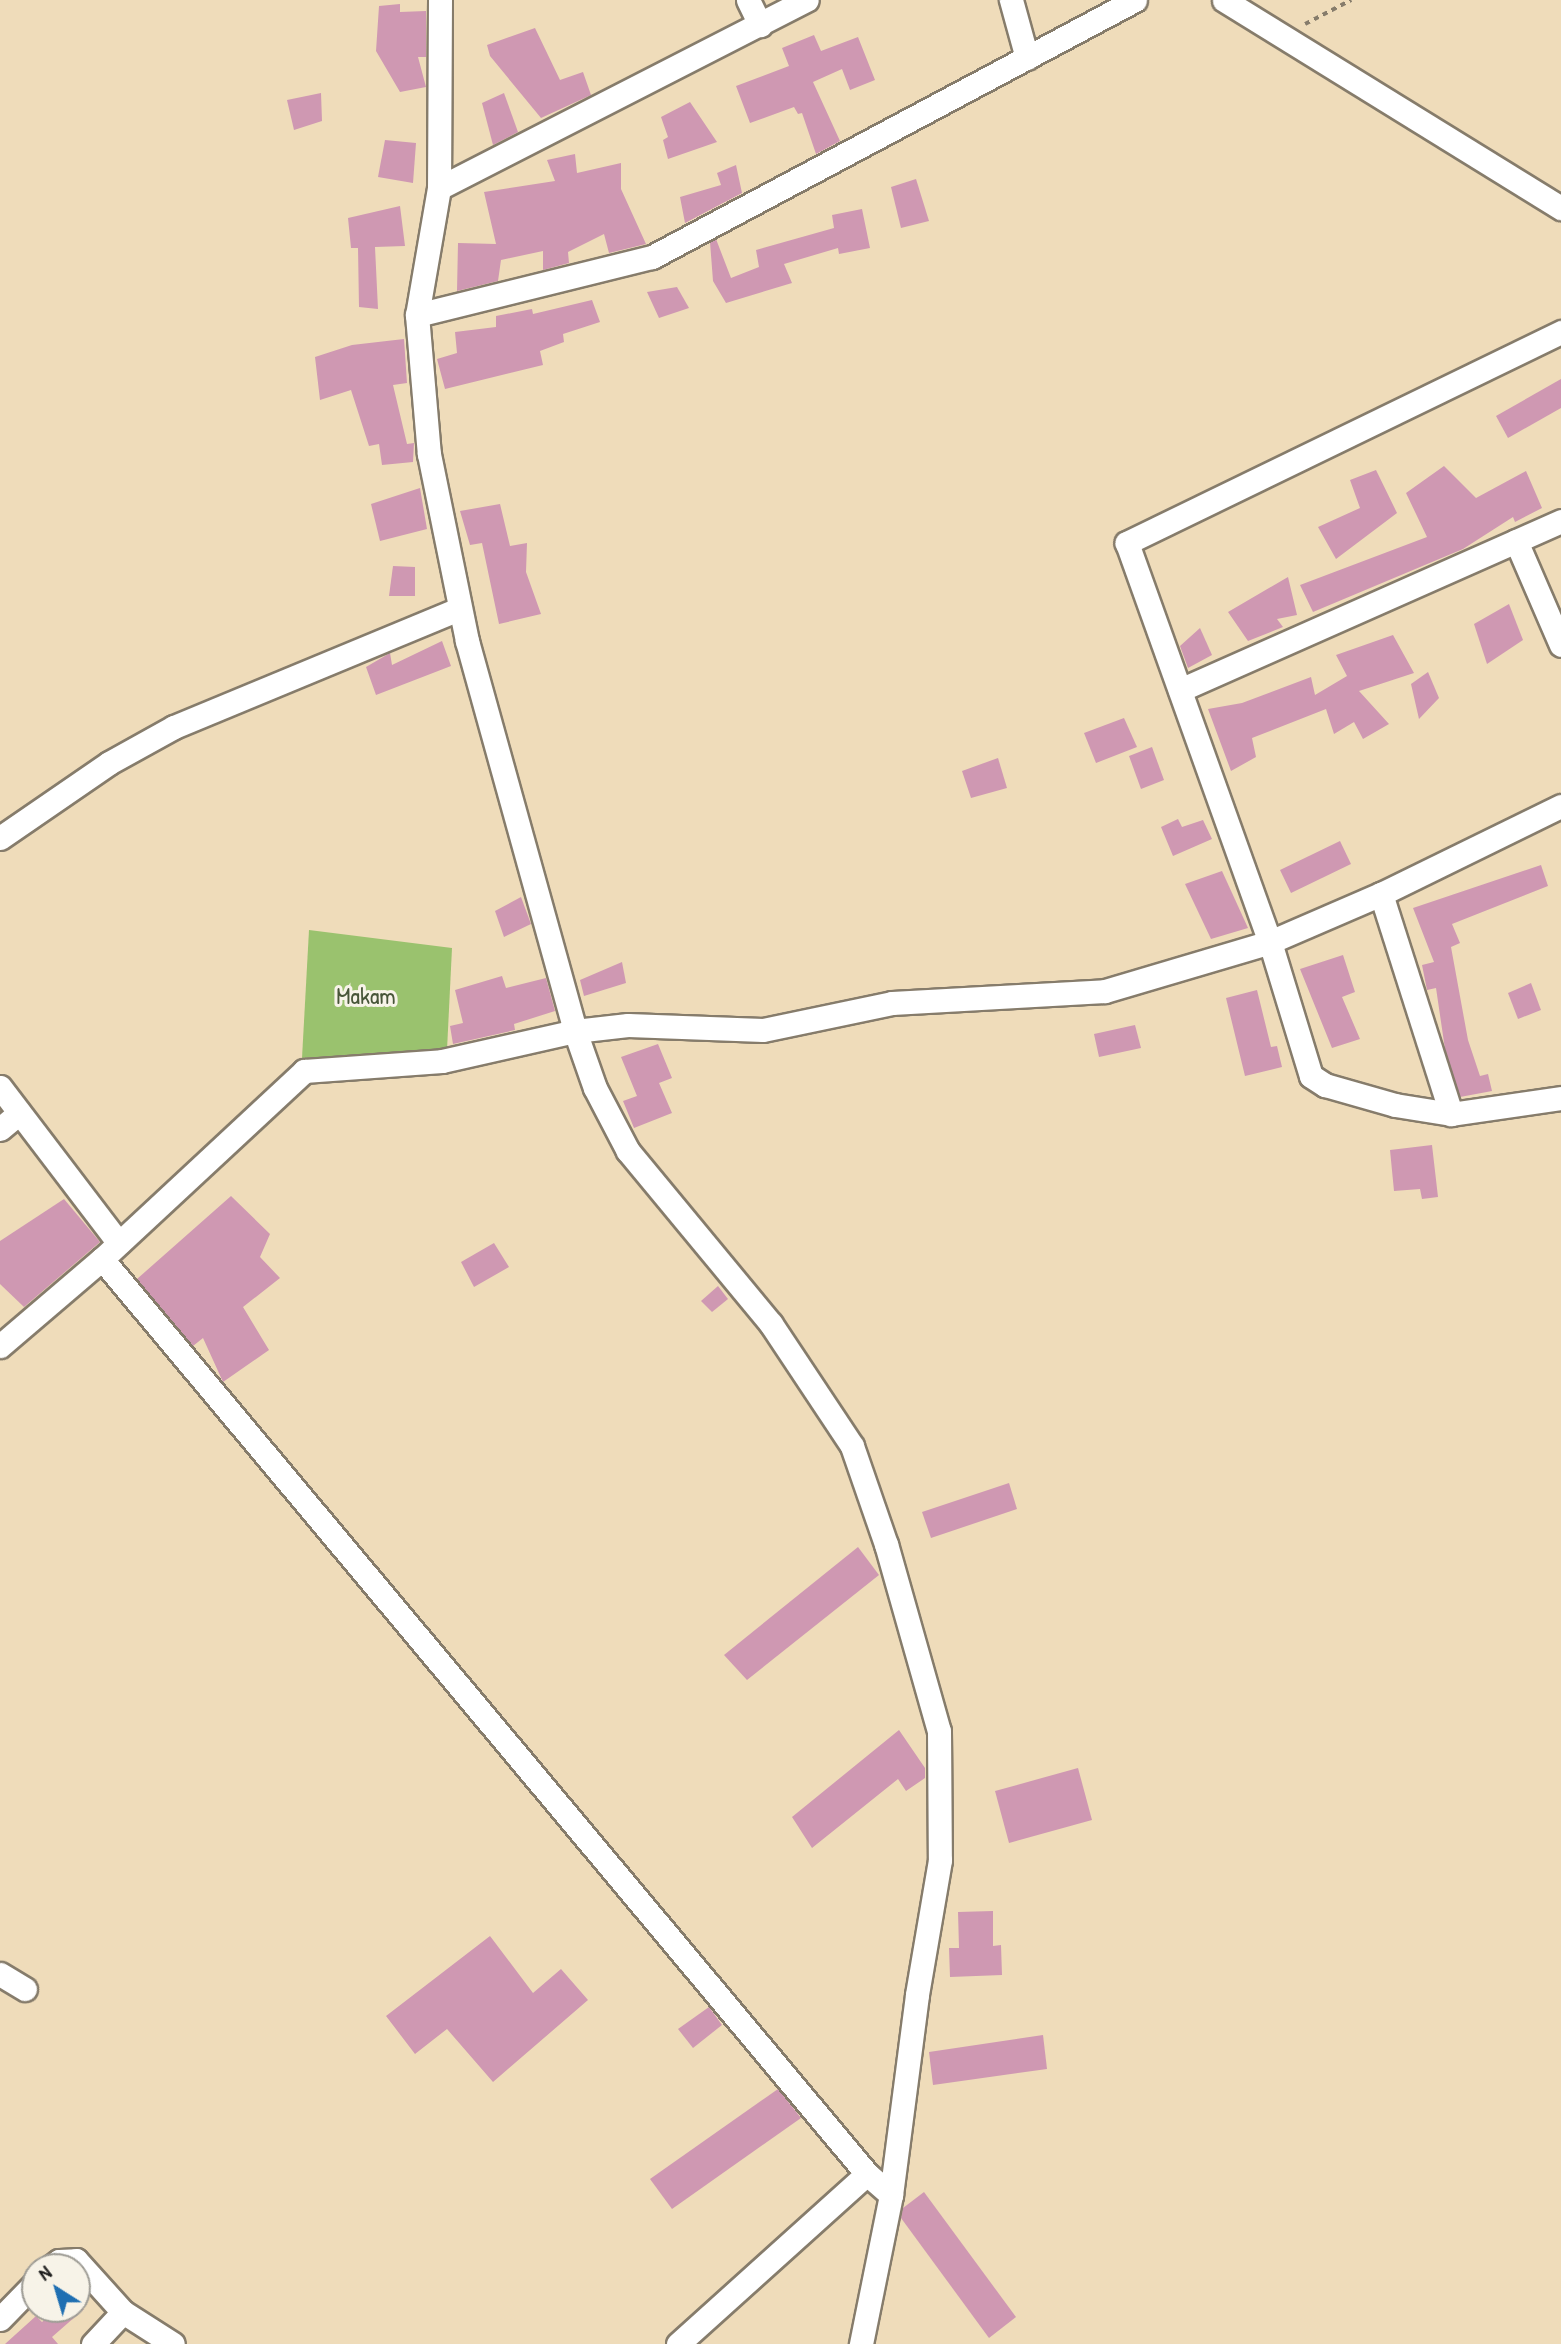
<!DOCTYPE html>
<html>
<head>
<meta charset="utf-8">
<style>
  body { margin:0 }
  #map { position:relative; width:1561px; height:2344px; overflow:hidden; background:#efdcba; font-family:"Patrick Hand",sans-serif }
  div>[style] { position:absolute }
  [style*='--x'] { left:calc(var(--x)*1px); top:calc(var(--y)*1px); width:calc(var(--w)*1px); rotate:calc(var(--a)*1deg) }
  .green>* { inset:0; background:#9ac26e }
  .building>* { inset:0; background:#cf98b2 }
  .path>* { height:3.5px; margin-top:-1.75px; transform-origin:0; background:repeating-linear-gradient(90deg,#867c6b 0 5px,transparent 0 10px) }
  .roads { filter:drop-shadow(2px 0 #867c6b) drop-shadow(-2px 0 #867c6b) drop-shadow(0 2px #867c6b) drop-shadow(0 -2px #867c6b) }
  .minor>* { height:23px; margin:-11.5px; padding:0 11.5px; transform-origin:11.5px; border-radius:11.5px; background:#fff }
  span { translate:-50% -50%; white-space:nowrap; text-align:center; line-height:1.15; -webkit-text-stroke:6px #f7f3e8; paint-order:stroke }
  .park-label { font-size:24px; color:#485639 }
  .north { position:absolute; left:21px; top:2253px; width:70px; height:70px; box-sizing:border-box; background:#f7f3e8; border:2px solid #9f9d96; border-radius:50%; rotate:323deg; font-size:19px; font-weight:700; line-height:28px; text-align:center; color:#1c1c1c }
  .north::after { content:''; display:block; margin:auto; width:24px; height:32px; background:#1f6fb2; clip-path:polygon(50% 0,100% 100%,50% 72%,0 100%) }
</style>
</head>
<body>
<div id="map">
  <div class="green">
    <i style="clip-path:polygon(309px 930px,452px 948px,447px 1050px,302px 1058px)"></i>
  </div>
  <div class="building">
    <i style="clip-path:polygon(400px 4px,400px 12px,426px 11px,426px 57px,418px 57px,426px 87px,400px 92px,376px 51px,379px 6px)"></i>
    <i style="clip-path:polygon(535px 28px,560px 80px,583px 72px,591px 95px,541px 118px,490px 56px,487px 45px)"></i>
    <i style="clip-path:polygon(814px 35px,821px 51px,858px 37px,875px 80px,850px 90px,842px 69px,813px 82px,840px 141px,816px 154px,802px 113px,798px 114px,794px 107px,750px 123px,736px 86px,789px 66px,782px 48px)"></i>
    <i style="clip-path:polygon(321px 93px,322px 121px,294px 130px,287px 100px)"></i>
    <i style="clip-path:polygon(504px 93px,518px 132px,493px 145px,482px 103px)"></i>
    <i style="clip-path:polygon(690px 102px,717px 142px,668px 159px,663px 140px,668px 137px,661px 117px)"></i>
    <i style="clip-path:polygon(385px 140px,416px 143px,413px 183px,378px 177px)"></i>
    <i style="clip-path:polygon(575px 154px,577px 173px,621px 163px,621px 189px,646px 244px,609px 253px,604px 234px,568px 252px,569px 263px,543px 270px,543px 251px,501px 260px,498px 281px,457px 291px,458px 243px,496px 244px,484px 192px,555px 181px,547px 160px)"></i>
    <i style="clip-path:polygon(736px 165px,742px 193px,685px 223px,680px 197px,721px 185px,717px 173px)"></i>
    <i style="clip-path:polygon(916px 179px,929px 221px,901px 228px,891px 187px)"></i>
    <i style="clip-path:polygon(400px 206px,405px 246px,375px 247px,378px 309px,359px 307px,358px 248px,351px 248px,348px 218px)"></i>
    <i style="clip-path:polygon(862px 209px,870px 248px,839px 254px,838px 248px,784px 264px,792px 283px,726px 303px,713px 281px,710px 242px,716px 239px,731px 278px,759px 267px,756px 250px,834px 228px,832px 215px)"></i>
    <i style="clip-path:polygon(677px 287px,689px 308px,659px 318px,647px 292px)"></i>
    <i style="clip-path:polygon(592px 300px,600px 322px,563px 334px,564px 342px,540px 351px,543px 365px,445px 389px,437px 359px,457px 353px,455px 332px,496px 327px,496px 316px,532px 309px,533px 314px)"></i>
    <i style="clip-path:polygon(404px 339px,407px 383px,393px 385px,407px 444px,414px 443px,413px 462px,382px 465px,379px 444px,369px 446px,351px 390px,320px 400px,315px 357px,352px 345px)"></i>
    <i style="clip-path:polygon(1561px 379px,1561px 408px,1508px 438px,1496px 416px)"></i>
    <i style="clip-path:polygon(1444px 466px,1476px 498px,1526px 471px,1542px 508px,1515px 522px,1513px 517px,1463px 549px,1313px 612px,1300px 585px,1427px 537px,1406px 493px)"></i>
    <i style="clip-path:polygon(1376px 470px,1397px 513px,1336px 559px,1318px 527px,1360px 508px,1350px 480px)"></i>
    <i style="clip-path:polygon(420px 488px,427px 529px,380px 541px,371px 504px)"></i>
    <i style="clip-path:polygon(500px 504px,510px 546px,527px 543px,526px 572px,541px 614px,499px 624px,482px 543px,470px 545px,460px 511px)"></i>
    <i style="clip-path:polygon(393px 566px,415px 567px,415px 596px,389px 596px)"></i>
    <i style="clip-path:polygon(1288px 577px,1297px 615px,1277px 619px,1283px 627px,1248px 641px,1228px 612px)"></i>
    <i style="clip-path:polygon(1509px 604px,1523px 640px,1487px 664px,1474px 624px)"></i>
    <i style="clip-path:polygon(1200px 628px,1212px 655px,1188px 668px,1180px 646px)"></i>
    <i style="clip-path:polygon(1393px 635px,1414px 673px,1359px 691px,1389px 724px,1363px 739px,1354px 722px,1334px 734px,1326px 709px,1252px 738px,1256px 757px,1231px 771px,1208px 709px,1242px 703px,1311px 677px,1315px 695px,1347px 676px,1336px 655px)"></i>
    <i style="clip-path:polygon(442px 641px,451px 666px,376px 695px,366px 667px,390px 653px,392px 665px)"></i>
    <i style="clip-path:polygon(1428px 672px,1439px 698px,1419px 719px,1411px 684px)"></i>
    <i style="clip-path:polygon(1124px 718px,1137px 747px,1096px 763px,1084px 733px)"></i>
    <i style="clip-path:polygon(1152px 747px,1164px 780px,1141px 789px,1129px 756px)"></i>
    <i style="clip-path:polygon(998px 758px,1007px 788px,971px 798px,962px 771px)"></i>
    <i style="clip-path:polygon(1178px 819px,1182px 827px,1203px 820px,1212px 839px,1173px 856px,1161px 827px)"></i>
    <i style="clip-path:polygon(1340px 841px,1351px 864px,1291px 893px,1280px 870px)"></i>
    <i style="clip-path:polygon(1541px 865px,1548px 886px,1452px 924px,1460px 943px,1451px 947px,1468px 1040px,1480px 1076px,1488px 1074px,1492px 1091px,1460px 1097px,1445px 1049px,1436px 988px,1427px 990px,1422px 965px,1434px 962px,1413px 908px)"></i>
    <i style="clip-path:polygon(1222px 871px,1248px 928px,1211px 939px,1185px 884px)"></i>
    <i style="clip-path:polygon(521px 897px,531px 924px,504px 937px,495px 911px)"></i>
    <i style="clip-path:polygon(1343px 955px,1355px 992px,1342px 997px,1360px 1039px,1332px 1048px,1300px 969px)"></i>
    <i style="clip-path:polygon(622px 962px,626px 983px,584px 996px,580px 980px)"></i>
    <i style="clip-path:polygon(502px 976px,506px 988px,546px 978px,555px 1011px,514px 1024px,515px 1030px,453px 1044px,450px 1026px,463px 1023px,455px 990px)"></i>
    <i style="clip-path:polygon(1531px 983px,1541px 1010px,1518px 1019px,1508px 993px)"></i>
    <i style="clip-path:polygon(1257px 990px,1271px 1047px,1277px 1046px,1282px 1067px,1245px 1076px,1226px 998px)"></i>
    <i style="clip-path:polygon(1135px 1025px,1141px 1048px,1099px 1057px,1094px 1034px)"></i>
    <i style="clip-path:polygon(658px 1044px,672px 1078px,659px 1083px,672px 1113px,634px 1128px,623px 1101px,637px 1096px,621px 1057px)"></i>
    <i style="clip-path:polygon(1432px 1145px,1438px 1197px,1422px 1199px,1420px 1189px,1394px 1191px,1390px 1150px)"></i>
    <i style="clip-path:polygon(231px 1196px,270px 1234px,260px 1257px,280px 1278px,243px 1307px,269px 1350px,223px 1382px,203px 1338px,193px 1346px,137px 1279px)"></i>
    <i style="clip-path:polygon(64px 1199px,100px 1242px,24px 1307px,0 1284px,0 1241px)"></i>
    <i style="clip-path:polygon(494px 1243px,509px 1267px,474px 1287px,461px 1262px)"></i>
    <i style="clip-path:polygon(718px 1286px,728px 1299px,712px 1312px,701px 1301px)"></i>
    <i style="clip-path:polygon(1009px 1483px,1017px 1509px,931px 1538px,922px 1512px)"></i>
    <i style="clip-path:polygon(858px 1547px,879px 1575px,747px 1680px,724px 1655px)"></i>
    <i style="clip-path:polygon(899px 1730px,925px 1768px,925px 1778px,906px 1791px,898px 1779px,812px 1848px,792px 1817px)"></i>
    <i style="clip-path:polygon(1078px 1768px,1092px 1820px,1009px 1843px,995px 1791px)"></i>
    <i style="clip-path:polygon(993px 1911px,993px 1946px,1001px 1945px,1002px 1975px,950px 1977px,949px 1948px,959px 1948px,958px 1912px)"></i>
    <i style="clip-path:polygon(490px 1936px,533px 1993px,561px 1969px,588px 2000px,493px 2082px,447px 2029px,415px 2054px,386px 2016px)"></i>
    <i style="clip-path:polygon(709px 2007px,722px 2025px,693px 2048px,678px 2029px)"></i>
    <i style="clip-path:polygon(1043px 2035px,1047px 2069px,933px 2085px,929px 2052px)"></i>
    <i style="clip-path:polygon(778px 2089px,801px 2118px,672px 2209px,650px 2179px)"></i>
    <i style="clip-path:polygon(924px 2192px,1016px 2317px,989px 2338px,901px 2218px,903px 2208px)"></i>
    <i style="clip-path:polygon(56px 2309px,84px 2309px,52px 2337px,58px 2344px,5px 2344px,36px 2316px,42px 2322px)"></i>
  </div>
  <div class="path">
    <i style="--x:1305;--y:24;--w:52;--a:-27.6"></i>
  </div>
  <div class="roads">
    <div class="minor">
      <i style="--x:440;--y:0;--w:188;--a:90.3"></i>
      <i style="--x:439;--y:188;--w:129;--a:99.8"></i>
      <i style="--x:417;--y:315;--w:140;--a:85.1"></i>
      <i style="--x:429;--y:454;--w:191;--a:78.5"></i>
      <i style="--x:467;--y:641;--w:405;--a:74.5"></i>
      <i style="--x:575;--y:1031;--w:60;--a:70.7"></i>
      <i style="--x:595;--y:1088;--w:71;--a:62.4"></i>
      <i style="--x:628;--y:1151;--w:224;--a:50.4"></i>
      <i style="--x:771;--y:1324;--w:146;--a:56.4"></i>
      <i style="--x:852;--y:1446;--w:104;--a:70.9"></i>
      <i style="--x:886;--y:1544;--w:194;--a:74.2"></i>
      <i style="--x:939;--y:1731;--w:129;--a:89.6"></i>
      <i style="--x:940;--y:1860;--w:137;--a:99.7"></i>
      <i style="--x:917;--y:1995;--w:202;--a:97.4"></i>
      <i style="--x:891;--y:2195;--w:152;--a:101.4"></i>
      <i style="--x:748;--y:0;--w:28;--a:64"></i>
      <i style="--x:1011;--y:0;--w:60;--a:74.6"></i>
      <i style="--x:1224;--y:0;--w:396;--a:31.7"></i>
      <i style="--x:439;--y:188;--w:413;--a:-27.1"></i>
      <i style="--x:417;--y:315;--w:242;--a:-13.9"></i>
      <i style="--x:652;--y:257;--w:547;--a:-28.02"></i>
      <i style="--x:1561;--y:332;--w:483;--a:154.1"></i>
      <i style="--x:1127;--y:543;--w:424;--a:70.3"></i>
      <i style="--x:1270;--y:942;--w:140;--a:73"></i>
      <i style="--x:1311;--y:1076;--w:17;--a:33"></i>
      <i style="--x:1325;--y:1085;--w:73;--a:15.9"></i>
      <i style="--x:1395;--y:1105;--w:57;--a:9.1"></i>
      <i style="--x:1451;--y:1114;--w:111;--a:-8.3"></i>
      <i style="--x:1516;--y:541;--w:113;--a:66.6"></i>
      <i style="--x:1180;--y:690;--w:417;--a:-23.9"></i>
      <i style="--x:0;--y:838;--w:132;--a:-34.5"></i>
      <i style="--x:109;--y:763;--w:74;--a:-29"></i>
      <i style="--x:174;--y:727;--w:308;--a:-22.5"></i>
      <i style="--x:1381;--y:894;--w:231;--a:72.3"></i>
      <i style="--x:0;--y:1087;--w:196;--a:52.7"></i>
      <i style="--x:0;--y:1129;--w:25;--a:-40"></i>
      <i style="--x:102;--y:1259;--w:1193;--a:50.1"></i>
      <i style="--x:867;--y:2174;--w:32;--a:41"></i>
      <i style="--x:0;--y:1346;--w:134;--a:-40.5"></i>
      <i style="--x:102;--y:1259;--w:276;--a:-42.9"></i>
      <i style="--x:304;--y:1071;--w:138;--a:-4.1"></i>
      <i style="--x:442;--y:1061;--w:136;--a:-12.7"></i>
      <i style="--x:575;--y:1031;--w:53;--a:-6.5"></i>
      <i style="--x:628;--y:1025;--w:135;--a:2.1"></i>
      <i style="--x:763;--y:1030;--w:132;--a:-11.8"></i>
      <i style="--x:892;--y:1003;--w:213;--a:-3.2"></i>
      <i style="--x:1105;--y:991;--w:172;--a:-16.5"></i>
      <i style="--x:1270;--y:942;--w:121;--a:-23.4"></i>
      <i style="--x:1381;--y:894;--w:200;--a:-26.1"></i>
      <i style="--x:0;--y:1974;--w:29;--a:31"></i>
      <i style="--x:51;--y:2267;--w:10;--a:-37"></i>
      <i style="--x:59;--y:2261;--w:17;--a:-3"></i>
      <i style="--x:76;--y:2260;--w:70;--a:47.9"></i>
      <i style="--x:123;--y:2312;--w:59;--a:32.6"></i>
      <i style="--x:0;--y:2319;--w:50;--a:-45.8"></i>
      <i style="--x:93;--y:2344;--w:44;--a:-46.8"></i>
      <i style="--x:678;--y:2344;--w:254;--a:-42"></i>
    </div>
  </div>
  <div class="park-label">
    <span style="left:366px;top:996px">Makam</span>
  </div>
  <div class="north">N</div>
</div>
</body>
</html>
